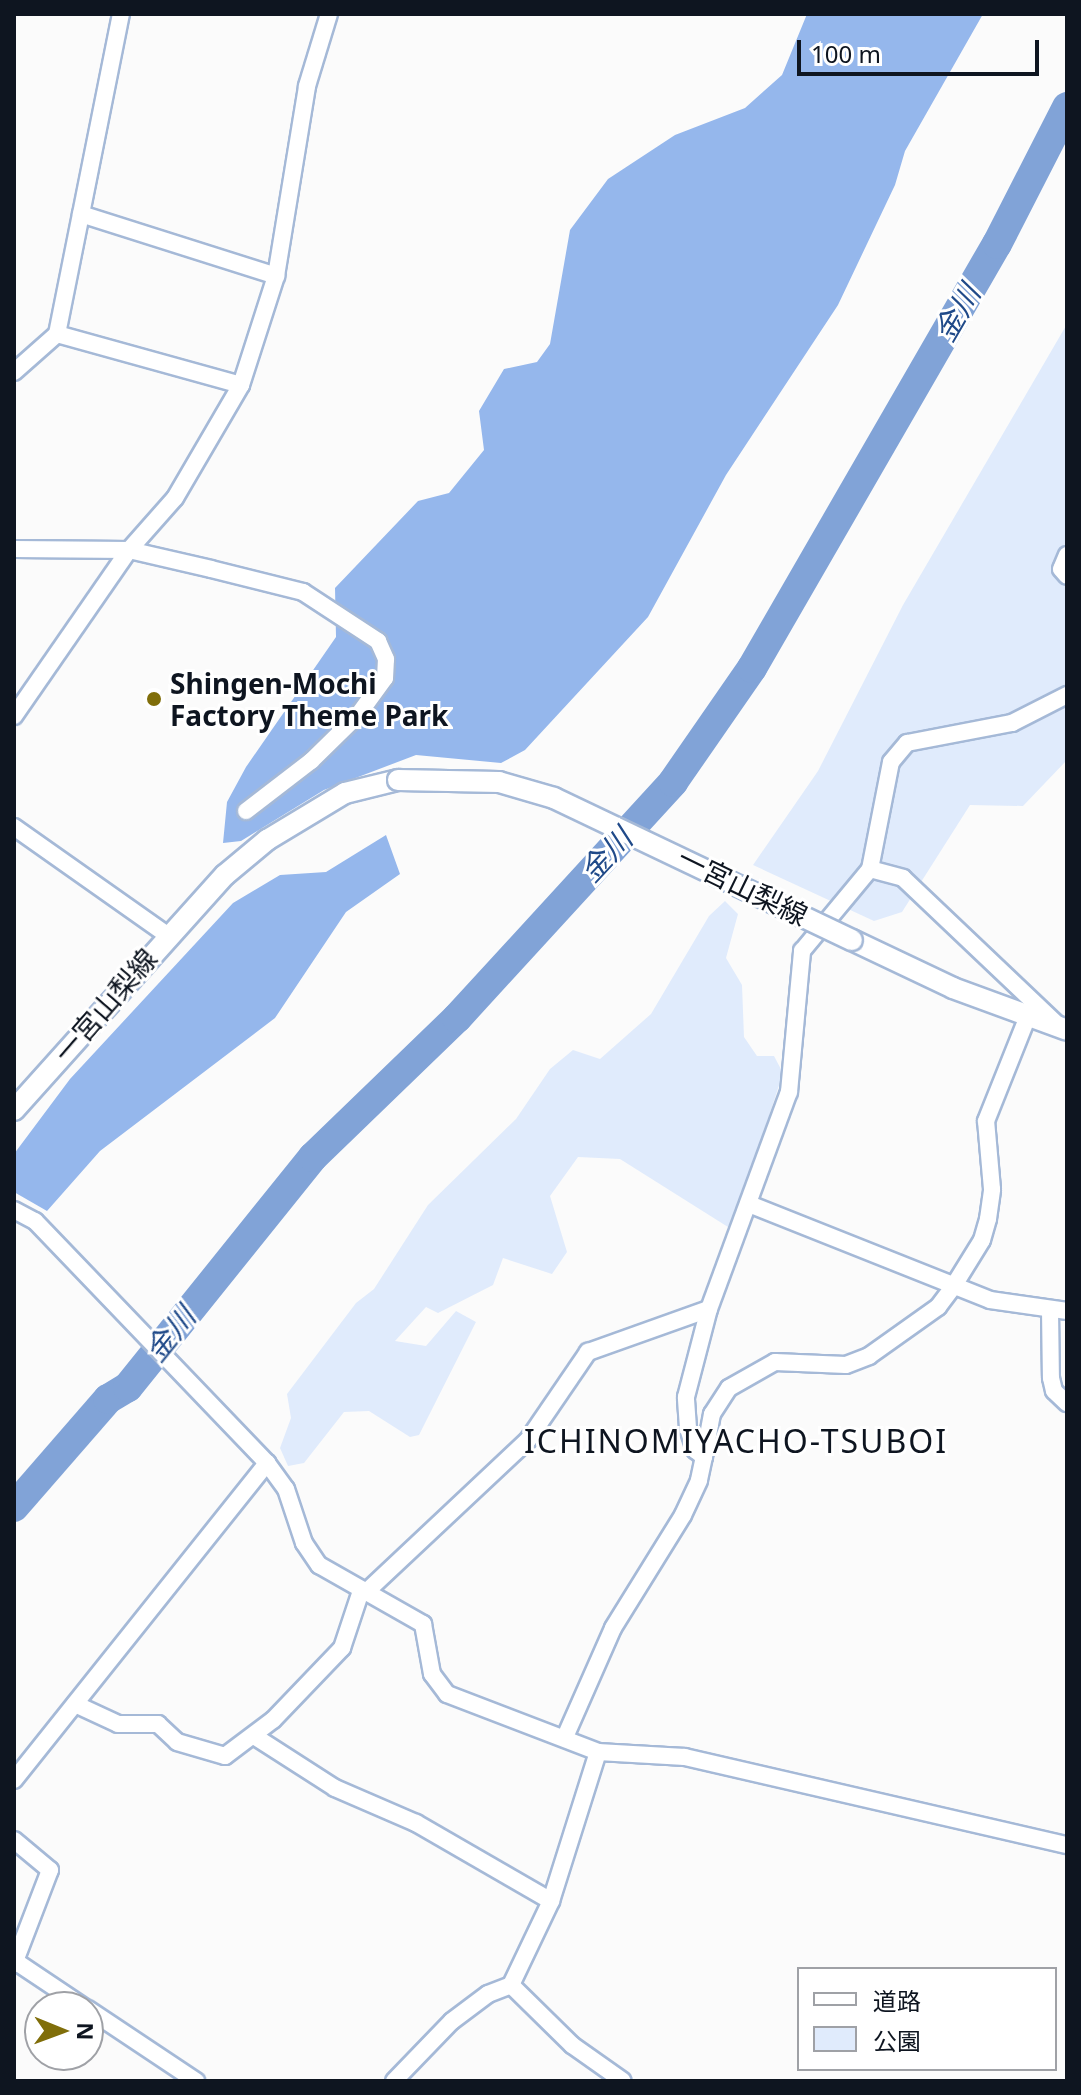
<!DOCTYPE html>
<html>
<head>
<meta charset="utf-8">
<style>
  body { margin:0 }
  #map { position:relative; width:1081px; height:2095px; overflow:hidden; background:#fbfbfb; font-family:"Noto Sans","Noto Sans JP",sans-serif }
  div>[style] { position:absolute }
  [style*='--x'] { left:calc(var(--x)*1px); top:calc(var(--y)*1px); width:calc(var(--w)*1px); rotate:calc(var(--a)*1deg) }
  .green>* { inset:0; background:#e0ebfc }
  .forest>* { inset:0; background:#95b7ec }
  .river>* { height:30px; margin:-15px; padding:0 15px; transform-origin:15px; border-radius:15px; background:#81a3d7 }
  .roads { filter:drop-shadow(2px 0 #a5b9d7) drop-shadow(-2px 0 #a5b9d7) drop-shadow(0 2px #a5b9d7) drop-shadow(0 -2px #a5b9d7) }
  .minor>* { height:16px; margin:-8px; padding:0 8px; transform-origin:8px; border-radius:8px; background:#fff }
  .major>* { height:20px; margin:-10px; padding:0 10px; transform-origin:10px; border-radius:10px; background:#fff }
  .bridges { filter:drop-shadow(2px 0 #a5b9d7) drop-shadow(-2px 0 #a5b9d7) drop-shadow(0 2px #a5b9d7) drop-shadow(0 -2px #a5b9d7) }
  .major-bridge>* { height:20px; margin:-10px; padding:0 10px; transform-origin:10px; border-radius:10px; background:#fff }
  .dots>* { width:22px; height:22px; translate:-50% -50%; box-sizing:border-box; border:4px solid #fff; border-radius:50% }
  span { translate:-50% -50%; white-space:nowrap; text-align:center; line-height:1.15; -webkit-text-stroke:6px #fff; paint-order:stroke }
  .poi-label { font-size:28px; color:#0e1520; font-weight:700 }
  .left { translate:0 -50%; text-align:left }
  .street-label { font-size:28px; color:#0e1520 }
  .water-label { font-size:30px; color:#204a89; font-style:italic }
  .quarter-label { font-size:32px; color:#0e1520; letter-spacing:2px }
  .frame { position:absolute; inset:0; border:16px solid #0e1520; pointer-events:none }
  .legend { position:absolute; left:797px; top:1967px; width:260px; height:104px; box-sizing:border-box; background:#fff; border:2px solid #9fa1a6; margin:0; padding:10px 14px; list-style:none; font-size:24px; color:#0e1520 }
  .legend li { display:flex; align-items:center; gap:16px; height:40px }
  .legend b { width:40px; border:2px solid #9fa1a6 }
  .north { position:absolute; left:24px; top:1991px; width:80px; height:80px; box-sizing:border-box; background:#fff; border:2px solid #9fa1a6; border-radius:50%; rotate:91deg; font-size:22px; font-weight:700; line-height:32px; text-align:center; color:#0e1520 }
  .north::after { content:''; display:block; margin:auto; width:28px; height:36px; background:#806e0a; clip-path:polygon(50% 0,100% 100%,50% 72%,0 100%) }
  .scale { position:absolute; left:797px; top:40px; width:242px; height:36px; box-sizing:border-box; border:4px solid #0e1520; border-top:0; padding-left:10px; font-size:24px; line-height:28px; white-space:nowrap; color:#0e1520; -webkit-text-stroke:6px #fff; paint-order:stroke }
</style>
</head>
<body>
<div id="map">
  <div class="green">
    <i style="clip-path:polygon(1067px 324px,1067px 760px,1023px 806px,970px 805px,902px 912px,874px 921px,753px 865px,818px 771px,903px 605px)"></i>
    <i style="clip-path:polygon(725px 901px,738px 914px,726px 958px,742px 985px,744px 1037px,757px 1056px,774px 1056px,783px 1073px,744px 1193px,728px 1227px,620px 1159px,578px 1157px,550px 1196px,567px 1252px,552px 1274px,503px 1258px,493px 1285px,438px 1313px,426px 1307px,395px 1341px,426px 1346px,456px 1311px,476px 1322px,419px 1435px,410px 1437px,369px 1411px,344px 1412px,304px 1463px,288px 1466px,280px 1448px,291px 1418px,287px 1394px,356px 1303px,374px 1289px,428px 1205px,516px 1119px,550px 1069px,573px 1050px,600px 1059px,651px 1014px,709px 916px)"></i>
  </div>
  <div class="forest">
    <i style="clip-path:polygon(807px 14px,983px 14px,905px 151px,895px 185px,838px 305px,726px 475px,648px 617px,525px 750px,501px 763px,416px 755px,324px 790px,241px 841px,223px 843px,227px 802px,246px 767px,336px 637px,335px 588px,418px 501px,449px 493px,484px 450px,479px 411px,504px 369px,537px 362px,550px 344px,570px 230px,608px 179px,675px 135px,745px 108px,782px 75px)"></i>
    <i style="clip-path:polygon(386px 835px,400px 874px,346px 912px,275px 1018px,100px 1151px,47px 1211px,14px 1192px,14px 1154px,70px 1079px,233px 903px,280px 875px,326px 872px)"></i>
  </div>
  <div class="river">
    <i style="--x:14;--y:1507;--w:143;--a:-49"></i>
    <i style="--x:108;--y:1399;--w:23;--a:-31"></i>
    <i style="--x:128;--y:1387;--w:295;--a:-51.2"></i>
    <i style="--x:313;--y:1157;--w:200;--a:-44"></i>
    <i style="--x:457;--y:1018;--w:320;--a:-47.5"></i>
    <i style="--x:673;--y:782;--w:139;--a:-55.3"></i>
    <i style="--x:752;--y:668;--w:490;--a:-60"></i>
    <i style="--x:997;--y:244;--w:154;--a:-62.9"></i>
  </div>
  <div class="roads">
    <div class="minor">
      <i style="--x:81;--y:214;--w:205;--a:17.6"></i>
      <i style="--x:57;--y:334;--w:191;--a:15.5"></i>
      <i style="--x:14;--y:372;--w:57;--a:-41.5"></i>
      <i style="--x:57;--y:334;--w:326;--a:-78.7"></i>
      <i style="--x:14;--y:549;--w:115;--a:0.5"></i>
      <i style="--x:129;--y:550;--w:84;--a:13"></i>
      <i style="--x:211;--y:569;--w:95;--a:14"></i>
      <i style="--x:303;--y:592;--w:90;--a:33.2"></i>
      <i style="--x:378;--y:641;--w:20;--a:66"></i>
      <i style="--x:386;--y:659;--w:19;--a:93"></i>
      <i style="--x:385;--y:678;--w:46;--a:126.1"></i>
      <i style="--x:358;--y:715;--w:66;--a:135.6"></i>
      <i style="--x:311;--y:761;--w:82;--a:142.4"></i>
      <i style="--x:1067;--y:555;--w:15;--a:113"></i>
      <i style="--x:1061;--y:569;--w:9;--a:49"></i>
      <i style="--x:14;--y:716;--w:202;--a:-55.3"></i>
      <i style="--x:129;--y:550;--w:69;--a:-48.5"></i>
      <i style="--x:175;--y:498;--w:131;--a:-59.7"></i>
      <i style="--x:241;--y:385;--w:114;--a:-72.2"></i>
      <i style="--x:276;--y:276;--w:193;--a:-80.7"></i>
      <i style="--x:307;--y:86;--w:75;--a:-73"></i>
      <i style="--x:14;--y:827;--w:187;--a:35.2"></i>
      <i style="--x:870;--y:869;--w:34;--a:15"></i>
      <i style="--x:903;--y:878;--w:216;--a:43.5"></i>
      <i style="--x:749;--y:1204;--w:259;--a:21.7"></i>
      <i style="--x:990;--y:1300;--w:78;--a:8.1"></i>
      <i style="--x:14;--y:1210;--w:24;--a:28"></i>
      <i style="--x:35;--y:1221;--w:335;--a:46.2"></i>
      <i style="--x:267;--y:1463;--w:32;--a:54"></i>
      <i style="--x:286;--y:1489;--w:57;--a:71.6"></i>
      <i style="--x:304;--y:1543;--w:27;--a:56"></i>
      <i style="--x:319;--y:1565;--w:120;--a:29.6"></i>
      <i style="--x:423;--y:1624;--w:51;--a:79.8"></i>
      <i style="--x:432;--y:1674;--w:25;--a:53"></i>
      <i style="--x:447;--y:1694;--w:162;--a:21"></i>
      <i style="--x:598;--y:1752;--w:87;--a:3.3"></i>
      <i style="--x:685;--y:1757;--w:392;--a:13"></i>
      <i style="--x:1050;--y:1310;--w:68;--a:89.2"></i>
      <i style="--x:1051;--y:1378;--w:13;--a:77"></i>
      <i style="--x:1054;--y:1391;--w:18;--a:43"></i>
      <i style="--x:704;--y:1457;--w:44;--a:-79.5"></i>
      <i style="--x:712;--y:1414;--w:31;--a:-57"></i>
      <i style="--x:729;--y:1388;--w:53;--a:-29.5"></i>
      <i style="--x:775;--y:1362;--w:71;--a:2.4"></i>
      <i style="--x:846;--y:1365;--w:25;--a:-21"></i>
      <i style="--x:869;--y:1356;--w:85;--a:-35.4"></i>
      <i style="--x:938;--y:1307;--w:25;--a:-53"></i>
      <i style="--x:953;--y:1287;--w:55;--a:-58.3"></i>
      <i style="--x:982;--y:1240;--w:22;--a:-74"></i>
      <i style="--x:988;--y:1219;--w:30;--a:-82"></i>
      <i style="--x:992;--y:1189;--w:68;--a:-95"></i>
      <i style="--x:986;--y:1121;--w:113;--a:-68.2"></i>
      <i style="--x:365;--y:1593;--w:224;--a:-43.2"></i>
      <i style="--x:528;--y:1440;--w:107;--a:-55.7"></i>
      <i style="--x:588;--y:1352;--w:128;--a:-19.6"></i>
      <i style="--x:75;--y:1704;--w:47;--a:24.9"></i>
      <i style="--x:118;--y:1724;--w:40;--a:0"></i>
      <i style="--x:158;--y:1724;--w:26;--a:43"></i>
      <i style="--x:177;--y:1742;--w:50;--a:16.3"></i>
      <i style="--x:225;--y:1756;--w:60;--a:-36.9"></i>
      <i style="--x:273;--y:1720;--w:100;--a:-46.2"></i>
      <i style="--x:342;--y:1648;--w:60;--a:-71.6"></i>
      <i style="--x:254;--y:1736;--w:96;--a:32.7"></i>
      <i style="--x:335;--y:1788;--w:88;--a:23.4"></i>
      <i style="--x:416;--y:1823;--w:156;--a:30"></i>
      <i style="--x:565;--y:1737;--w:119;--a:-66.2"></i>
      <i style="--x:613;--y:1628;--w:133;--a:-58.2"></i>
      <i style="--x:683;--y:1515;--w:38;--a:-65"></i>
      <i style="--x:699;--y:1480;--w:24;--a:-78"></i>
      <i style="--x:704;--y:1457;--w:11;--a:-142"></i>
      <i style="--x:695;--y:1450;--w:23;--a:-108"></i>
      <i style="--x:688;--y:1428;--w:31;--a:-94"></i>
      <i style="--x:686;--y:1397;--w:91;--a:-75.4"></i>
      <i style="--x:709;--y:1309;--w:231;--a:-69.8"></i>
      <i style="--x:789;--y:1092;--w:142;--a:-84.7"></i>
      <i style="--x:802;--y:951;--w:107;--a:-50.3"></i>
      <i style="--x:870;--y:869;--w:109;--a:-78.9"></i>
      <i style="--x:891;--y:762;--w:25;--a:-50"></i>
      <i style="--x:907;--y:743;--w:107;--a:-10.8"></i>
      <i style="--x:1012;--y:723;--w:62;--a:-27"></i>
      <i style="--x:14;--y:1780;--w:406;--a:-51.4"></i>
      <i style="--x:14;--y:1840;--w:47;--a:39.8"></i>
      <i style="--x:50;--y:1870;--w:101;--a:111"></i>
      <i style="--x:15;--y:1961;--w:83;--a:33.7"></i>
      <i style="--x:511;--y:1985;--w:86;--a:44.5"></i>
      <i style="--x:572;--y:2045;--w:62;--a:35.2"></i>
      <i style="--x:88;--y:2009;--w:130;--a:33.7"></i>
      <i style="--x:394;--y:2081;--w:83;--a:-46"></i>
      <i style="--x:452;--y:2021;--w:45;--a:-36.9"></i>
      <i style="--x:488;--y:1994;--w:25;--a:-21"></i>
      <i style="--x:511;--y:1985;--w:93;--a:-64.5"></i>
      <i style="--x:551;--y:1901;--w:156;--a:-72.5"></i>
    </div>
    <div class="major">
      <i style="--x:852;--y:940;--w:112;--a:25.4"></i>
      <i style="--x:953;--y:988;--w:121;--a:20.2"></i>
      <i style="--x:14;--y:1110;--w:316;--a:-48.1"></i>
      <i style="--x:225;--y:875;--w:55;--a:-39.8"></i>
      <i style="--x:267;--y:840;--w:91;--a:-31.1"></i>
      <i style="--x:345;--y:793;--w:55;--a:-13.8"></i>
    </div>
  </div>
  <div class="bridges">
    <div class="major-bridge">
      <i style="--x:398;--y:780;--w:101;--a:1.1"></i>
      <i style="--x:499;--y:782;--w:57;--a:16.2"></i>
      <i style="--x:554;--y:798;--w:330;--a:25.5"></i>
    </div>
  </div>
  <div class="dots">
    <i style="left:154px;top:699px;background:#806e0a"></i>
  </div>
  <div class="poi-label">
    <span class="left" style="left:170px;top:699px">Shingen-Mochi<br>Factory Theme Park</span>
  </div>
  <div class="street-label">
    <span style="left:743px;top:886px;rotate:26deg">一宮山梨線</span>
    <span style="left:105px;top:1005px;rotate:-49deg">一宮山梨線</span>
  </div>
  <div class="water-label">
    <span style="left:957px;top:313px;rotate:-60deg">金川</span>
    <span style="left:606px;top:855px;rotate:-47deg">金川</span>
    <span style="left:170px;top:1334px;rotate:-51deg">金川</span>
  </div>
  <div class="quarter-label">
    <span style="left:736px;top:1441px">ICHINOMIYACHO-TSUBOI</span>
  </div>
  <div class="frame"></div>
  <ul class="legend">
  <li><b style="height:10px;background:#fff"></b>道路</li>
  <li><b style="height:22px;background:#e0ebfc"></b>公園</li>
  </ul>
  <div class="north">N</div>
  <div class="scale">100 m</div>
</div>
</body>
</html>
